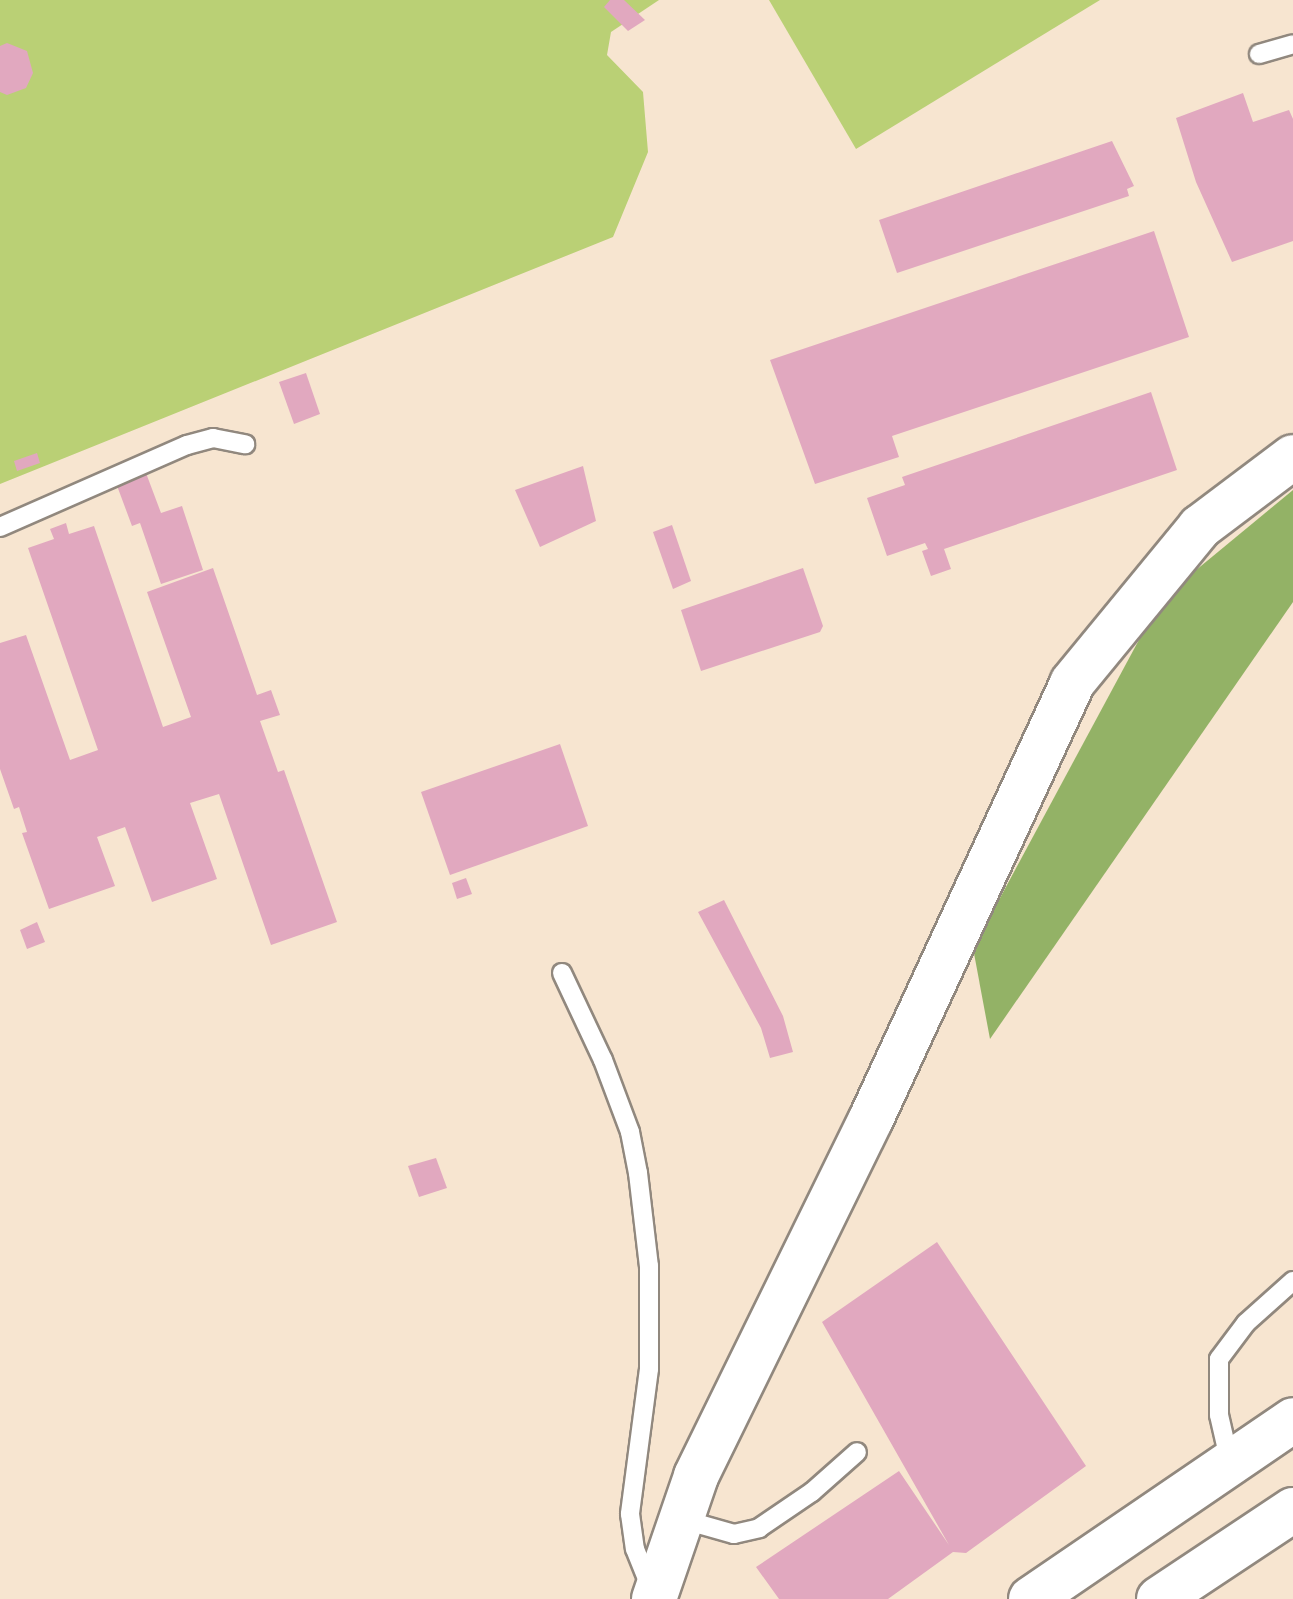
<!DOCTYPE html>
<html>
<head>
<meta charset="utf-8">
<style>
  body { margin:0 }
  #map { position:relative; width:1293px; height:1599px; overflow:hidden; background:#f7e5d0; font-family:"IM FELL English",serif }
  div>[style] { position:absolute }
  [style*='--x'] { left:calc(var(--x)*1px); top:calc(var(--y)*1px); width:calc(var(--w)*1px); rotate:calc(var(--a)*1deg) }
  .green>* { inset:0; background:#bad075 }
  .forest>* { inset:0; background:#93b266 }
  .building>* { inset:0; background:#e1a8bf }
  .roads { filter:drop-shadow(2px 0 #91887e) drop-shadow(-2px 0 #91887e) drop-shadow(0 2px #91887e) drop-shadow(0 -2px #91887e) }
  .service>* { height:18px; margin:-9px; padding:0 9px; transform-origin:9px; border-radius:9px; background:#fff }
  .secondary>* { height:44px; margin:-22px; padding:0 22px; transform-origin:22px; border-radius:22px; background:#fff }
  .trunk>* { height:44px; margin:-22px; padding:0 22px; transform-origin:22px; border-radius:22px; background:#fff }
  span { translate:-50% -50%; white-space:nowrap; text-align:center; line-height:1.15; -webkit-text-stroke:6px #fdfcf7; paint-order:stroke }
</style>
</head>
<body>
<div id="map">
  <div class="green">
    <i style="clip-path:polygon(0 0,659px 0,611px 32px,607px 55px,643px 92px,648px 152px,613px 237px,0 484px)"></i>
    <i style="clip-path:polygon(769px 0,1100px 0,856px 149px)"></i>
  </div>
  <div class="forest">
    <i style="clip-path:polygon(1293px 490px,1293px 602px,990px 1039px,973px 948px,1161px 599px)"></i>
  </div>
  <div class="building">
    <i style="clip-path:polygon(610px 0,624px 0,645px 20px,628px 31px,604px 7px)"></i>
    <i style="clip-path:polygon(7px 43px,27px 51px,33px 73px,26px 88px,7px 95px,0 92px,0 46px)"></i>
    <i style="clip-path:polygon(1243px 93px,1253px 122px,1289px 110px,1293px 119px,1293px 241px,1232px 262px,1196px 182px,1176px 118px)"></i>
    <i style="clip-path:polygon(1112px 141px,1134px 186px,1127px 189px,1129px 196px,897px 273px,879px 220px)"></i>
    <i style="clip-path:polygon(1154px 231px,1189px 337px,892px 436px,899px 457px,815px 484px,770px 360px)"></i>
    <i style="clip-path:polygon(306px 373px,320px 414px,294px 424px,279px 382px)"></i>
    <i style="clip-path:polygon(1151px 392px,1177px 470px,944px 549px,951px 569px,931px 576px,922px 551px,928px 549px,925px 543px,887px 556px,867px 498px,905px 485px,902px 477px)"></i>
    <i style="clip-path:polygon(37px 453px,40px 463px,17px 471px,14px 461px)"></i>
    <i style="clip-path:polygon(583px 466px,596px 521px,540px 547px,515px 490px)"></i>
    <i style="clip-path:polygon(146px 473px,161px 513px,182px 506px,203px 570px,161px 584px,140px 523px,132px 526px,116px 483px)"></i>
    <i style="clip-path:polygon(66px 523px,69px 534px,94px 526px,163px 727px,191px 717px,147px 592px,213px 568px,257px 695px,271px 690px,280px 715px,260px 721px,278px 772px,284px 770px,337px 922px,271px 945px,219px 794px,190px 803px,217px 879px,152px 902px,125px 827px,97px 837px,115px 886px,49px 909px,22px 833px,27px 832px,19px 807px,14px 809px,0 769px,0 643px,26px 635px,70px 760px,98px 750px,28px 548px,54px 539px,50px 529px)"></i>
    <i style="clip-path:polygon(672px 525px,691px 581px,673px 589px,653px 532px)"></i>
    <i style="clip-path:polygon(803px 568px,823px 626px,820px 632px,701px 671px,681px 610px)"></i>
    <i style="clip-path:polygon(560px 744px,588px 826px,450px 875px,421px 792px)"></i>
    <i style="clip-path:polygon(466px 878px,472px 894px,457px 899px,452px 883px)"></i>
    <i style="clip-path:polygon(724px 900px,783px 1016px,793px 1052px,770px 1058px,761px 1028px,698px 912px)"></i>
    <i style="clip-path:polygon(37px 922px,45px 942px,27px 949px,20px 930px)"></i>
    <i style="clip-path:polygon(436px 1158px,447px 1188px,419px 1197px,408px 1166px)"></i>
    <i style="clip-path:polygon(937px 1242px,1086px 1466px,966px 1553px,953px 1552px,888px 1599px,779px 1599px,756px 1567px,899px 1471px,949px 1545px,822px 1322px)"></i>
  </div>
  <div class="roads">
    <div class="service">
      <i style="--x:1259;--y:54;--w:35;--a:-16"></i>
      <i style="--x:0;--y:527;--w:204;--a:-23.7"></i>
      <i style="--x:187;--y:445;--w:27;--a:-15"></i>
      <i style="--x:213;--y:438;--w:33;--a:11"></i>
      <i style="--x:562;--y:973;--w:96;--a:64.8"></i>
      <i style="--x:603;--y:1060;--w:77;--a:69.4"></i>
      <i style="--x:630;--y:1132;--w:42;--a:79"></i>
      <i style="--x:638;--y:1173;--w:94;--a:83.3"></i>
      <i style="--x:649;--y:1266;--w:103;--a:90"></i>
      <i style="--x:649;--y:1369;--w:146;--a:97.5"></i>
      <i style="--x:630;--y:1514;--w:35;--a:82"></i>
      <i style="--x:635;--y:1549;--w:40;--a:68"></i>
      <i style="--x:1230;--y:1463;--w:49;--a:-102.9"></i>
      <i style="--x:1219;--y:1415;--w:56;--a:-90"></i>
      <i style="--x:1219;--y:1359;--w:45;--a:-53.1"></i>
      <i style="--x:1246;--y:1323;--w:63;--a:-41.8"></i>
      <i style="--x:681;--y:1519;--w:55;--a:15.8"></i>
      <i style="--x:734;--y:1534;--w:26;--a:-13"></i>
      <i style="--x:759;--y:1528;--w:64;--a:-34.2"></i>
      <i style="--x:812;--y:1492;--w:60;--a:-41.6"></i>
    </div>
    <div class="secondary">
      <i style="--x:1031;--y:1599;--w:317;--a:-34.3"></i>
      <i style="--x:1159;--y:1599;--w:161;--a:-33.6"></i>
    </div>
    <div class="trunk">
      <i style="--x:654;--y:1599;--w:130;--a:-71.1"></i>
      <i style="--x:696;--y:1476;--w:398;--a:-63.9"></i>
      <i style="--x:871;--y:1119;--w:480;--a:-65.2"></i>
      <i style="--x:1072;--y:683;--w:202;--a:-50.6"></i>
      <i style="--x:1200;--y:527;--w:116;--a:-37"></i>
    </div>
  </div>
</div>
</body>
</html>
